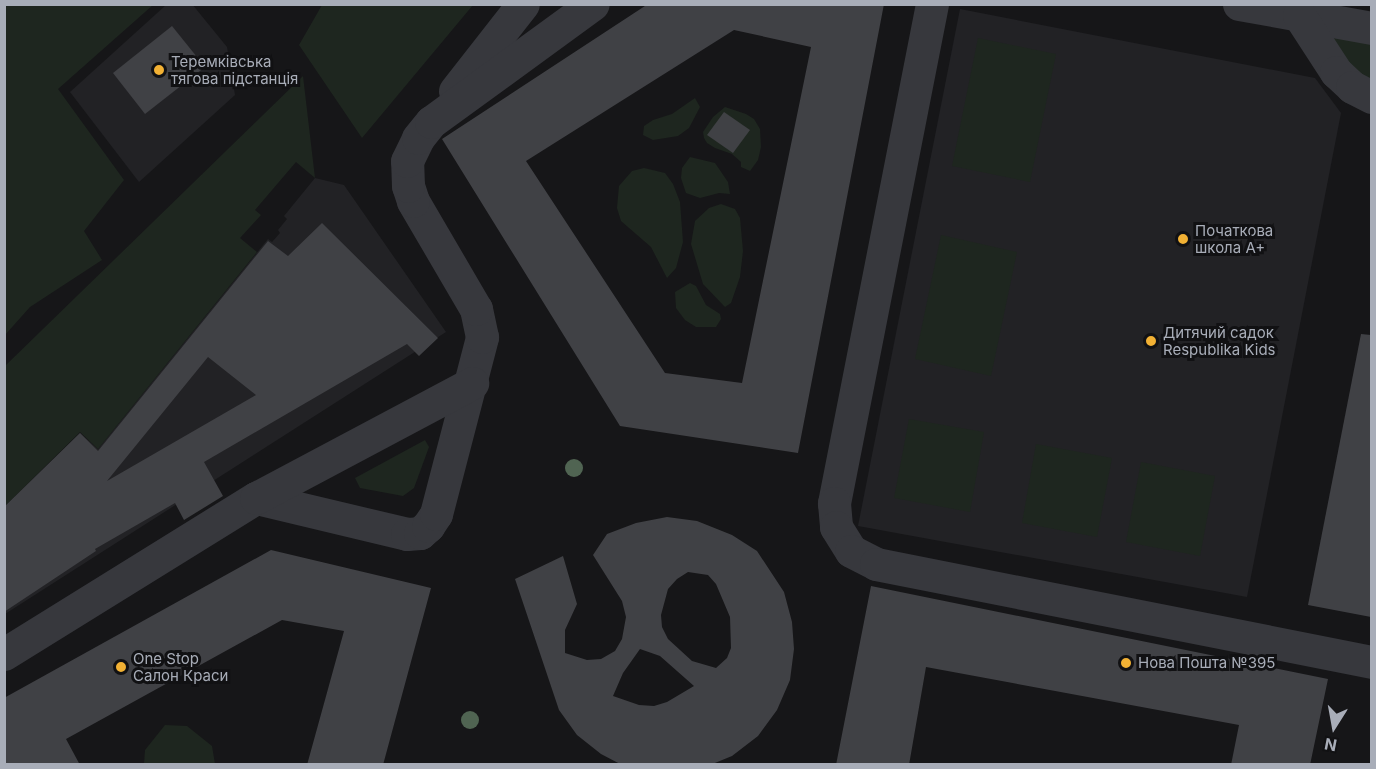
<!DOCTYPE html>
<html>
<head>
<meta charset="utf-8">
<style>
  body { margin:0 }
  #map { position:relative; width:1376px; height:769px; overflow:hidden; background:#161618; font-family:Inter,sans-serif }
  div>[style] { position:absolute }
  [style*='--x'] { left:calc(var(--x)*1px); top:calc(var(--y)*1px); width:calc(var(--w)*1px); rotate:calc(var(--a)*1deg) }
  .built>* { inset:0; background:#222225 }
  .green>* { inset:0; background:#1e261f }
  .building>* { inset:0; background:#404145 }
  .minor>* { height:33px; margin:-16.5px; padding:0 16.5px; transform-origin:16.5px; border-radius:16.5px; background:#37383d }
  .trees>* { width:18px; height:18px; margin:-9px; border-radius:50%; background:#506452 }
  .dots>* { width:16px; height:16px; translate:-50% -50%; box-sizing:border-box; border:3px solid #111113; border-radius:50% }
  span { translate:-50% -50%; white-space:nowrap; text-align:center; line-height:1.15; -webkit-text-stroke:6px #111113; paint-order:stroke }
  .poi-label { font-size:15px; color:#a8adb8 }
  .left { translate:0 -50%; text-align:left }
  .frame { position:absolute; inset:0; border:6px solid #a8adb8; pointer-events:none }
  .north { position:absolute; left:1304px; top:697px; width:60px; height:60px; -webkit-text-stroke:4px #111113; paint-order:stroke; rotate:191deg; font-size:16px; font-weight:700; line-height:24px; text-align:center; color:#a8adb8 }
  .north::after { content:''; display:block; margin:auto; width:21px; height:27px; background:#a8adb8; clip-path:polygon(50% 0,100% 100%,50% 72%,0 100%) }
</style>
</head>
<body>
<div id="map">
  <div class="built">
    <i style="clip-path:polygon(192px 4px,227px 47px,235px 95px,139px 182px,70px 92px,166px 5px)"></i>
    <i style="clip-path:polygon(960px 9px,1315px 78px,1341px 113px,1247px 597px,858px 526px)"></i>
    <i style="clip-path:polygon(315px 178px,344px 185px,446px 332px,5px 614px,5px 507px,80px 433px,98px 449px,268px 239px,272px 242px,280px 233px,278px 230px,287px 219px,284px 216px)"></i>
  </div>
  <div class="green">
    <i style="clip-path:polygon(5px 4px,153px 5px,58px 89px,124px 180px,84px 231px,102px 260px,30px 307px,5px 335px)"></i>
    <i style="clip-path:polygon(322px 5px,322px 4px,473px 5px,362px 138px,299px 45px)"></i>
    <i style="clip-path:polygon(1321px 33px,1371px 43px,1371px 84px,1366px 84px)"></i>
    <i style="clip-path:polygon(978px 38px,1056px 54px,1030px 182px,952px 166px)"></i>
    <i style="clip-path:polygon(303px 76px,315px 178px,296px 162px,255px 210px,261px 215px,240px 238px,257px 252px,98px 449px,80px 432px,5px 506px,5px 366px)"></i>
    <i style="clip-path:polygon(695px 98px,700px 107px,689px 128px,678px 136px,653px 140px,643px 135px,644px 126px,653px 120px,672px 114px)"></i>
    <i style="clip-path:polygon(725px 107px,746px 114px,754px 119px,760px 129px,761px 147px,758px 160px,750px 171px,741px 167px,741px 162px,732px 154px,715px 148px,707px 143px,704px 138px,703px 132px,713px 117px)"></i>
    <i style="clip-path:polygon(690px 157px,715px 163px,728px 182px,730px 194px,719px 193px,700px 198px,686px 193px,681px 178px,682px 168px)"></i>
    <i style="clip-path:polygon(644px 168px,665px 173px,673px 184px,680px 202px,683px 242px,676px 268px,667px 278px,651px 247px,621px 221px,617px 208px,619px 186px,632px 171px)"></i>
    <i style="clip-path:polygon(721px 204px,735px 209px,740px 218px,743px 251px,740px 277px,731px 303px,725px 307px,703px 284px,691px 244px,695px 221px,709px 208px)"></i>
    <i style="clip-path:polygon(941px 235px,1017px 252px,991px 376px,915px 359px)"></i>
    <i style="clip-path:polygon(690px 283px,696px 286px,706px 305px,720px 314px,721px 319px,716px 327px,696px 327px,685px 320px,676px 308px,675px 292px)"></i>
    <i style="clip-path:polygon(909px 419px,984px 432px,970px 512px,894px 498px)"></i>
    <i style="clip-path:polygon(425px 440px,429px 447px,414px 488px,403px 496px,360px 488px,355px 478px)"></i>
    <i style="clip-path:polygon(1036px 444px,1112px 458px,1097px 537px,1022px 523px)"></i>
    <i style="clip-path:polygon(1141px 462px,1215px 476px,1200px 556px,1126px 542px)"></i>
    <i style="clip-path:polygon(165px 725px,187px 726px,212px 746px,215px 764px,144px 764px,145px 750px)"></i>
  </div>
  <div class="building">
    <i style="clip-path:polygon(evenodd,648px 4px,884px 4px,798px 453px,620px 426px,442px 139px,648px 4px,734px 30px,811px 47px,742px 383px,665px 373px,526px 161px,734px 30px)"></i>
    <i style="clip-path:polygon(172px 26px,205px 67px,145px 114px,113px 73px)"></i>
    <i style="clip-path:polygon(724px 112px,750px 130px,733px 153px,707px 135px)"></i>
    <i style="clip-path:polygon(evenodd,322px 223px,438px 338px,419px 356px,407px 344px,204px 462px,223px 496px,184px 520px,175px 503px,95px 549px,96px 551px,4px 612px,4px 507px,80px 433px,98px 451px,268px 241px,288px 256px,322px 223px,208px 357px,256px 395px,107px 481px,208px 357px)"></i>
    <i style="clip-path:polygon(1361px 334px,1371px 335px,1371px 617px,1308px 605px)"></i>
    <i style="clip-path:polygon(evenodd,667px 517px,697px 521px,732px 535px,757px 551px,784px 592px,792px 622px,794px 649px,790px 680px,777px 710px,758px 736px,732px 756px,710px 765px,622px 765px,601px 754px,577px 735px,559px 710px,515px 579px,563px 556px,577px 604px,565px 630px,565px 653px,587px 660px,601px 659px,615px 651px,622px 639px,626px 617px,622px 601px,593px 555px,607px 534px,636px 523px,667px 517px,688px 572px,708px 575px,716px 584px,730px 617px,731px 648px,727px 658px,716px 668px,692px 661px,668px 639px,662px 627px,661px 615px,668px 589px,677px 579px,688px 572px,667px 517px,640px 649px,660px 656px,694px 686px,667px 702px,654px 706px,639px 705px,613px 696px,623px 673px,640px 649px)"></i>
    <i style="clip-path:polygon(271px 550px,431px 588px,383px 765px,307px 765px,344px 631px,282px 620px,66px 739px,80px 765px,4px 765px,4px 698px)"></i>
    <i style="clip-path:polygon(871px 586px,1328px 679px,1310px 765px,1231px 765px,1239px 725px,926px 667px,909px 765px,836px 765px)"></i>
  </div>
  <div class="minor">
    <i style="--x:932;--y:4;--w:509;--a:101.11"></i>
    <i style="--x:834;--y:503;--w:24;--a:85"></i>
    <i style="--x:836;--y:527;--w:28;--a:58"></i>
    <i style="--x:851;--y:551;--w:28;--a:27"></i>
    <i style="--x:876;--y:564;--w:506;--a:11.18"></i>
    <i style="--x:1239;--y:4;--w:135;--a:10.2"></i>
    <i style="--x:1299;--y:15;--w:68;--a:57"></i>
    <i style="--x:1336;--y:72;--w:22;--a:43"></i>
    <i style="--x:1352;--y:87;--w:22;--a:27"></i>
    <i style="--x:455;--y:91;--w:110;--a:-52"></i>
    <i style="--x:256;--y:498;--w:155;--a:13.4"></i>
    <i style="--x:407;--y:534;--w:13;--a:-4"></i>
    <i style="--x:420;--y:533;--w:11;--a:-41"></i>
    <i style="--x:428;--y:526;--w:14;--a:-56"></i>
    <i style="--x:436;--y:514;--w:183;--a:-75.4"></i>
    <i style="--x:482;--y:337;--w:29;--a:-102"></i>
    <i style="--x:476;--y:309;--w:125;--a:-120.3"></i>
    <i style="--x:413;--y:201;--w:16;--a:-108"></i>
    <i style="--x:408;--y:186;--w:25;--a:-92"></i>
    <i style="--x:407;--y:161;--w:25;--a:-64"></i>
    <i style="--x:418;--y:138;--w:21;--a:-51"></i>
    <i style="--x:431;--y:122;--w:200;--a:-36.1"></i>
    <i style="--x:4;--y:654;--w:296;--a:-31.8"></i>
    <i style="--x:256;--y:498;--w:245;--a:-28"></i>
  </div>
  <div class="trees">
    <i style="left:574px;top:468px"></i>
    <i style="left:470px;top:720px"></i>
  </div>
  <div class="dots">
    <i style="left:159px;top:70px;background:#f2b134"></i>
    <i style="left:1183px;top:239px;background:#f2b134"></i>
    <i style="left:1151px;top:341px;background:#f2b134"></i>
    <i style="left:1126px;top:663px;background:#f2b134"></i>
    <i style="left:121px;top:667px;background:#f2b134"></i>
  </div>
  <div class="poi-label">
    <span class="left" style="left:171px;top:70px">Теремківська<br>тягова підстанція</span>
    <span class="left" style="left:1195px;top:239px">Початкова<br>школа А+</span>
    <span class="left" style="left:1163px;top:341px">Дитячий садок<br>Respublika Kids</span>
    <span class="left" style="left:133px;top:667px">One Stop<br>Салон Краси</span>
    <span class="left" style="left:1138px;top:663px">Нова Пошта №395</span>
  </div>
  <div class="frame"></div>
  <div class="north">N</div>
</div>
</body>
</html>
